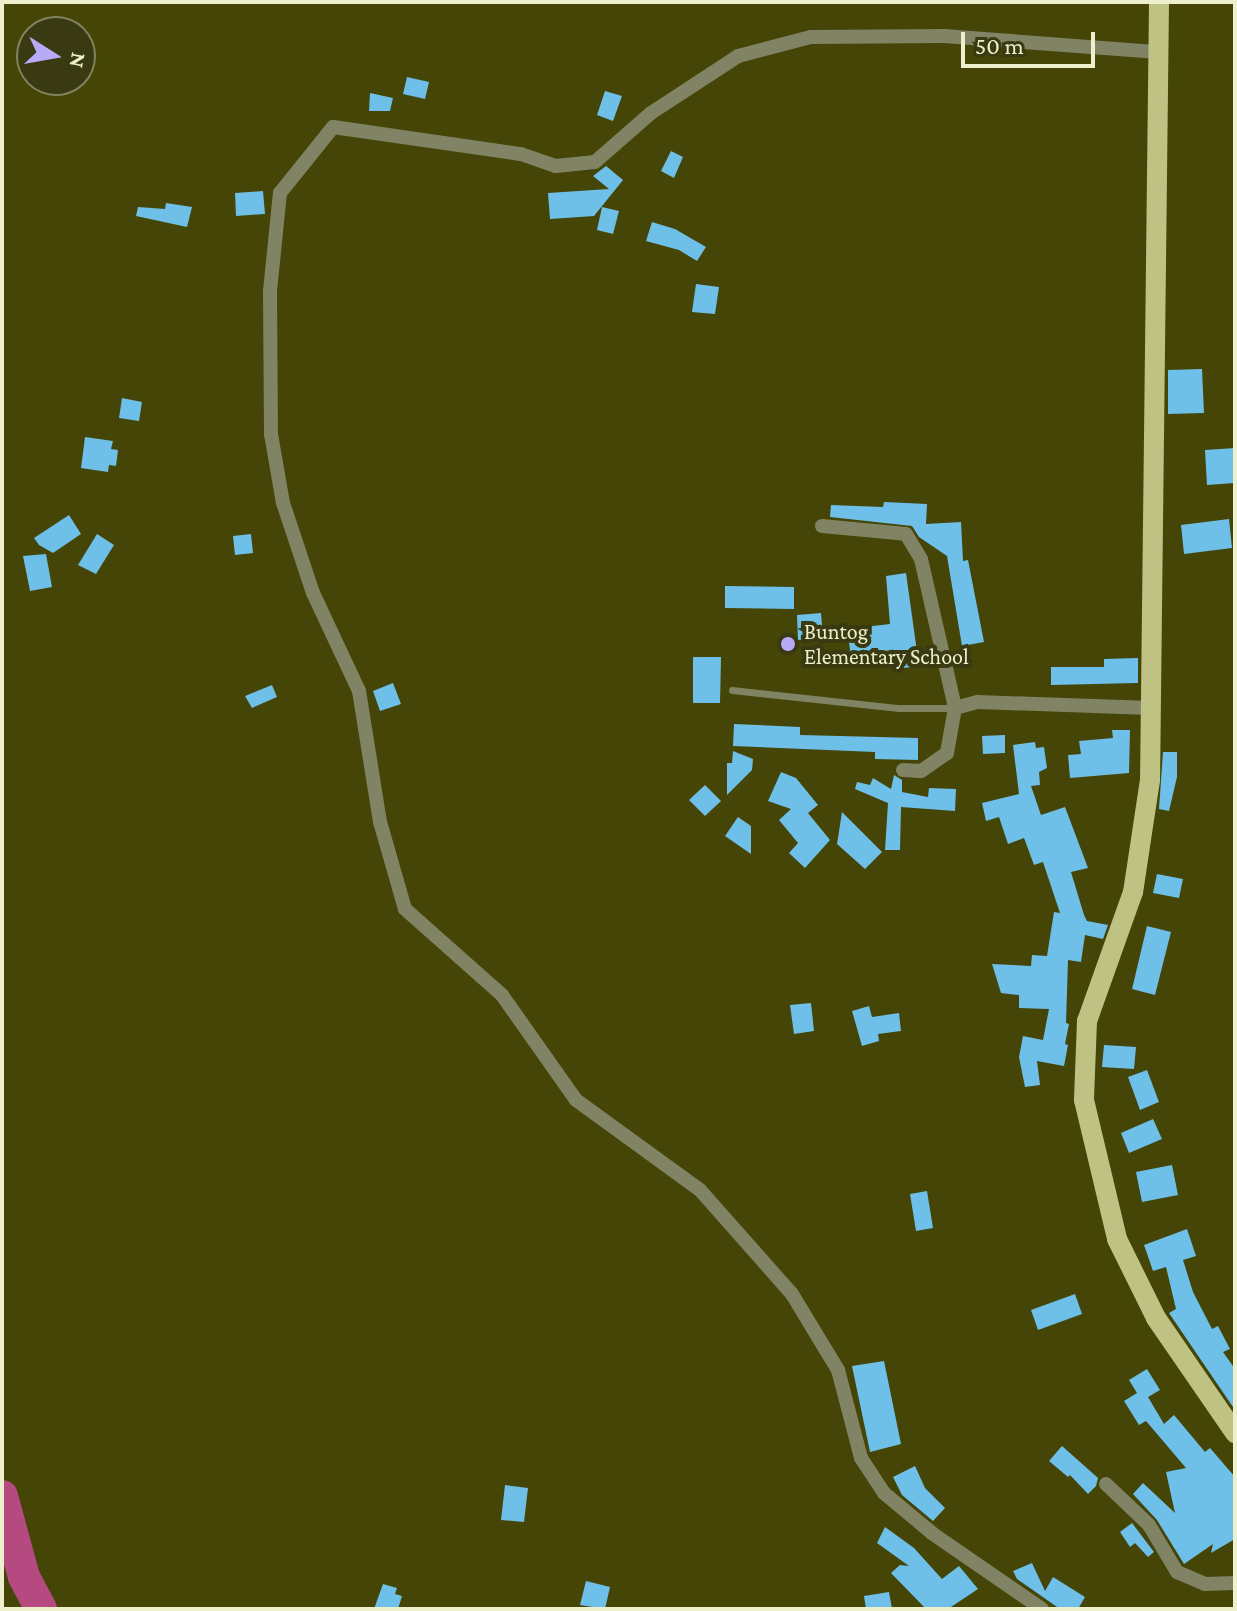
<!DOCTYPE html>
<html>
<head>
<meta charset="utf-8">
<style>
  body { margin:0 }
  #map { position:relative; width:1237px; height:1611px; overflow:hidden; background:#444507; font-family:"Crimson Pro",serif }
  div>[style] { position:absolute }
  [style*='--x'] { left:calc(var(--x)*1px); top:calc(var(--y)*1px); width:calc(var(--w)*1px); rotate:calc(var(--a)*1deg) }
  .river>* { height:32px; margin:-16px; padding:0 16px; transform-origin:16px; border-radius:16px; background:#b54a81 }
  .building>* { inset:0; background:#6ec0e8 }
  .lane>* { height:7px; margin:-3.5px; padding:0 3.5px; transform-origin:3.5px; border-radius:3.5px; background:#808364 }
  .street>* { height:14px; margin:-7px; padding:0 7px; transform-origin:7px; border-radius:7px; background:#808364 }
  .primary>* { height:20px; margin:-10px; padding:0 10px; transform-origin:10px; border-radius:10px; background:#bec283 }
  .dots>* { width:22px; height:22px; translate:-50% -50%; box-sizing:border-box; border:4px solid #393a12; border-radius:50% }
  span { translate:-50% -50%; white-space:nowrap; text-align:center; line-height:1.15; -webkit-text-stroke:8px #393a12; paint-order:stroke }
  .poi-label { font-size:22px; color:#edf0cb }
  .left { translate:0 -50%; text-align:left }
  .frame { position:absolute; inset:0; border:4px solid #edf0cb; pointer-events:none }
  .north { position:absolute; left:16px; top:16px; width:80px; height:80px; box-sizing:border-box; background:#393a12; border:2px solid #81835c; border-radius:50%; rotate:101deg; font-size:22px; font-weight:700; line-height:32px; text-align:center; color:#edf0cb }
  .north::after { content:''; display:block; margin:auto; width:28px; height:36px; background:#b7abf7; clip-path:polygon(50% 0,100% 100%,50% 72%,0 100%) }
  .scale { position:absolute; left:961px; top:32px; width:134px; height:36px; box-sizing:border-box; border:4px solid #edf0cb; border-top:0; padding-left:10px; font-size:24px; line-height:28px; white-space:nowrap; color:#edf0cb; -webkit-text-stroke:6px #393a12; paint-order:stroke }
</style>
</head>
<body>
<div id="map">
  <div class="river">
    <i style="--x:2;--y:1496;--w:84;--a:74.8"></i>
    <i style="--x:24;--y:1577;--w:36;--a:62"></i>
  </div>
  <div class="building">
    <i style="clip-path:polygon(407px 77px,429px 82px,425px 99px,403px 94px)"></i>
    <i style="clip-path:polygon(605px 91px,622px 96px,613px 121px,597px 115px)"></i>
    <i style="clip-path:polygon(370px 93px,393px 98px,390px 111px,369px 111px)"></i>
    <i style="clip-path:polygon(671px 151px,683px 157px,674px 178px,661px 171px)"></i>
    <i style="clip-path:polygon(606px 166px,623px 180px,594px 216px,550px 219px,548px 193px,609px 189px,593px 176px)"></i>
    <i style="clip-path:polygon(263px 191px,265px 214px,236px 216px,235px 193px)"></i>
    <i style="clip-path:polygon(166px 203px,192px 207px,187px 227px,136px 216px,138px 207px,165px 209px)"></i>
    <i style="clip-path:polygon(602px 207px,619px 211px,613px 234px,597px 230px)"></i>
    <i style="clip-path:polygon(652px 222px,675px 229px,706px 247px,697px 261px,679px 250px,646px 241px)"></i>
    <i style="clip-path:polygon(696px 284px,719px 287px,715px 314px,692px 312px)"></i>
    <i style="clip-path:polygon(1202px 369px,1204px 413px,1168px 414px,1168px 370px)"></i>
    <i style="clip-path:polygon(122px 398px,142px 402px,139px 421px,119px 418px)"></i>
    <i style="clip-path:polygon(85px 437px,113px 441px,111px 449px,118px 450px,116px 466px,109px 465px,108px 472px,81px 468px)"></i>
    <i style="clip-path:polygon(1235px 448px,1235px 483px,1207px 485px,1205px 450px)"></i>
    <i style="clip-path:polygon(884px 502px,927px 504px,926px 524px,961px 522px,963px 561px,968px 560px,984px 642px,962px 646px,947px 556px,919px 537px,912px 526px,830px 517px,831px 505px,883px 507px)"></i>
    <i style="clip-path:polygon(69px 515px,81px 534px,53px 553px,39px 545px,34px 538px)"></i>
    <i style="clip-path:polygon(1229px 519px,1232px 548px,1184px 554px,1181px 525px)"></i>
    <i style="clip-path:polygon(97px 534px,114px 545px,96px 574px,78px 565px)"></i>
    <i style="clip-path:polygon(251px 534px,253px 553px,235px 555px,233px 536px)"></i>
    <i style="clip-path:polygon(46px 554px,52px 587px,30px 591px,23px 556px)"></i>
    <i style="clip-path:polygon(906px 573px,919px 666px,896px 669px,893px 650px,851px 656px,847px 629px,890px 624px,886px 576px)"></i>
    <i style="clip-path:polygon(725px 586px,794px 587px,794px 609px,725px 608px)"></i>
    <i style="clip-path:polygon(821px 613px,823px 638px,798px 640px,797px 615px)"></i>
    <i style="clip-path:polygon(693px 657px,721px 657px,720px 703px,693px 703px)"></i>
    <i style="clip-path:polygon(1138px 658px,1138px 683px,1051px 685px,1051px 667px,1104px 667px,1104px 659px)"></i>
    <i style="clip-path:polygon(393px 683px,401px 704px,380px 711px,373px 691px)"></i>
    <i style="clip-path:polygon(272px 685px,277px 697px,252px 708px,245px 696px)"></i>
    <i style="clip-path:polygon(734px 724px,800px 727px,800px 735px,918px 738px,918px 760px,875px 759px,875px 752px,733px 746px)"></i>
    <i style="clip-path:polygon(1112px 730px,1130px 730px,1129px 773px,1070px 778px,1068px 755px,1081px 754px,1079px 741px,1113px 738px)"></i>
    <i style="clip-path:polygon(1005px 735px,1005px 753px,983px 754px,982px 736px)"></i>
    <i style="clip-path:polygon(1035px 742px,1036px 748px,1044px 747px,1047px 768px,1039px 772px,1040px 785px,1031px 786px,1041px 815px,1065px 807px,1088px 868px,1071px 872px,1084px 915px,1087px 921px,1108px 925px,1103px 939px,1085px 935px,1081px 962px,1068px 960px,1066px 1023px,1069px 1024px,1065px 1044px,1068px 1045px,1064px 1066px,1037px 1061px,1040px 1085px,1025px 1087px,1019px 1057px,1023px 1036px,1043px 1040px,1049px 1009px,1019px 1008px,1019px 995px,1001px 993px,992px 964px,1031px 966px,1032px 955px,1047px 956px,1054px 912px,1060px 913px,1043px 862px,1034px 865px,1024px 838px,1008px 844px,999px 817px,986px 821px,982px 803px,1019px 794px,1013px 745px)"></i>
    <i style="clip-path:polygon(733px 751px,753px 759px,752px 770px,727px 795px,727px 763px,732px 763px)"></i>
    <i style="clip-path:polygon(1163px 752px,1177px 752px,1177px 777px,1169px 811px,1159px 809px)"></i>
    <i style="clip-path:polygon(781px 772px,796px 778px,818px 805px,808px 813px,830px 840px,805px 868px,789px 853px,798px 843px,779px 820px,791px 809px,768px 801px)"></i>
    <i style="clip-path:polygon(894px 775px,902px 780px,902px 792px,928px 797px,929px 788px,956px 789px,955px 811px,901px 807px,900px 850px,885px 850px,888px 803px,855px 789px,857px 782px,870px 785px,873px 778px,891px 789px)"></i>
    <i style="clip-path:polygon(705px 785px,721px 801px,705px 816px,689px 800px)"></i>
    <i style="clip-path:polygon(842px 812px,882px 852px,865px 869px,837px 844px)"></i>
    <i style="clip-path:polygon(738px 817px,751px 826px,751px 854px,725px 836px)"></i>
    <i style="clip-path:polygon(1157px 874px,1183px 879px,1179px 898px,1153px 893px)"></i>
    <i style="clip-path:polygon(1147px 926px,1171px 932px,1155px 995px,1132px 989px)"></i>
    <i style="clip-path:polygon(811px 1003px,814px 1031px,794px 1034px,790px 1005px)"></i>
    <i style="clip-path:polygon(869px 1006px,872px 1017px,899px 1013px,901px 1031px,878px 1034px,879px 1041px,862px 1046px,852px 1011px)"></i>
    <i style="clip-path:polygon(1104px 1045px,1136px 1047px,1134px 1069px,1102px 1067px)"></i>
    <i style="clip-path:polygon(1147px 1070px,1159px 1102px,1140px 1110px,1128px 1077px)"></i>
    <i style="clip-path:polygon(1153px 1119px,1162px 1139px,1129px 1153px,1121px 1133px)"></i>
    <i style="clip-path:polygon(1172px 1165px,1178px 1195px,1142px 1202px,1136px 1172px)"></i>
    <i style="clip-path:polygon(927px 1191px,933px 1228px,916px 1231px,910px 1194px)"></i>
    <i style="clip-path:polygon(1187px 1229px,1196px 1256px,1183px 1260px,1193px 1292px,1212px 1329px,1218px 1326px,1230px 1349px,1223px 1352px,1235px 1369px,1235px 1410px,1169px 1313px,1176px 1309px,1166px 1267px,1153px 1271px,1144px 1245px)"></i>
    <i style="clip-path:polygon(1075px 1294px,1082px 1314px,1038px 1330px,1031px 1310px)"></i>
    <i style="clip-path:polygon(884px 1361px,901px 1444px,870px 1452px,852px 1366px)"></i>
    <i style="clip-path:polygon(1147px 1369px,1160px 1390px,1148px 1397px,1164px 1424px,1174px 1415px,1205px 1452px,1210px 1448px,1235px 1477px,1235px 1539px,1211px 1553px,1213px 1544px,1184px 1564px,1157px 1520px,1133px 1494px,1143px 1483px,1175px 1513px,1166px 1472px,1186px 1468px,1146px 1421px,1139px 1425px,1124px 1401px,1137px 1393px,1129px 1380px)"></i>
    <i style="clip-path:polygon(1062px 1446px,1098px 1478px,1096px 1486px,1088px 1494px,1070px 1475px,1068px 1477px,1049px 1461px)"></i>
    <i style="clip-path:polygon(915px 1466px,925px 1488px,945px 1508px,933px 1521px,902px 1495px,893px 1477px)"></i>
    <i style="clip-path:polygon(505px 1485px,528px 1488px,524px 1522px,501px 1520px)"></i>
    <i style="clip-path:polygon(1132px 1523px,1154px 1552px,1148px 1557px,1135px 1543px,1130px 1547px,1120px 1532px)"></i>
    <i style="clip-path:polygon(885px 1527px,914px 1548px,942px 1579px,959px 1566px,978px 1589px,948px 1609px,926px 1609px,891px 1573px,900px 1565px,909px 1566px,877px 1543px)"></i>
    <i style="clip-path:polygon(1032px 1563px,1045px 1591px,1053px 1577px,1085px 1597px,1078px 1609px,1060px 1609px,1017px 1579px,1013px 1571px)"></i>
    <i style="clip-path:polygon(586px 1581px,610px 1587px,605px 1609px,580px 1605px)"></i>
    <i style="clip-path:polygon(383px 1584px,397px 1588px,395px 1594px,402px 1596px,398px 1609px,374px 1609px)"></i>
    <i style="clip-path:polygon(889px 1592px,892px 1609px,866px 1609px,864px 1596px)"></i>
  </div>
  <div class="lane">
    <i style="--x:732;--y:690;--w:168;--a:6.2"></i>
    <i style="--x:899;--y:708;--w:56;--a:0"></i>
  </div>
  <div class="street">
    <i style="--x:822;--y:526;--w:84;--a:5.4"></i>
    <i style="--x:906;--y:534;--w:29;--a:59"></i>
    <i style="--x:921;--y:559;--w:153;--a:77.1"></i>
    <i style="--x:955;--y:708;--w:46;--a:100.1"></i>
    <i style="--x:947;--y:753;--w:32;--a:145"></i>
    <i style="--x:921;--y:771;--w:18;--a:-177"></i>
    <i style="--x:955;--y:708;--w:24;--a:-15"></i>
    <i style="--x:978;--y:702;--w:173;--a:2"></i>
    <i style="--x:1106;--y:1484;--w:59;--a:43.6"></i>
    <i style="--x:1149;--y:1525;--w:55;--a:59.2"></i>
    <i style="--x:1177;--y:1572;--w:30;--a:23"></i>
    <i style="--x:1205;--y:1584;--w:30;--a:-2"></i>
    <i style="--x:1042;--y:1609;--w:134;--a:-145.4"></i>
    <i style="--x:932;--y:1533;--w:62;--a:-140.2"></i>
    <i style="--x:884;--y:1493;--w:42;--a:-123.3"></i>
    <i style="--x:861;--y:1458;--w:91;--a:-104.6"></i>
    <i style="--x:838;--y:1370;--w:89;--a:-121.2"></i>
    <i style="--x:792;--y:1294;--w:139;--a:-131.5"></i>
    <i style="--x:700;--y:1190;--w:153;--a:-144"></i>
    <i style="--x:576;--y:1100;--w:128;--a:-125.2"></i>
    <i style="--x:502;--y:995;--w:130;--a:-138.4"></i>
    <i style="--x:405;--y:909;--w:91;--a:-106"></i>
    <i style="--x:380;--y:822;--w:133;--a:-99.1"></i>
    <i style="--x:359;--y:691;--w:108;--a:-115.1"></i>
    <i style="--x:313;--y:593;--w:95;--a:-108.4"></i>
    <i style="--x:283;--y:503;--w:70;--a:-99.9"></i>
    <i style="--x:271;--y:434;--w:143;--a:-90.4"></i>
    <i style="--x:270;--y:291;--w:99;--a:-84.2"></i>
    <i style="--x:280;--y:193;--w:85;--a:-51.2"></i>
    <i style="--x:333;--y:127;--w:190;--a:8.2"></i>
    <i style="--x:521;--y:154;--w:37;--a:19"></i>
    <i style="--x:556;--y:166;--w:39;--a:-6"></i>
    <i style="--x:595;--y:162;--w:74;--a:-41.2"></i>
    <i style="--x:651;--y:113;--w:104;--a:-33.2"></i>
    <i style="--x:738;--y:56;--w:75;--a:-14.6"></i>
    <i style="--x:811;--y:37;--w:133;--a:-0.4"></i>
    <i style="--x:944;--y:36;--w:215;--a:4.3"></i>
  </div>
  <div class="primary">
    <i style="--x:1159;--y:2;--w:778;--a:90.66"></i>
    <i style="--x:1150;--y:780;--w:113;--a:98.6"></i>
    <i style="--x:1133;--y:892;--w:137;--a:109.6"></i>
    <i style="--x:1087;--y:1021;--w:79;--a:92.2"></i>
    <i style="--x:1084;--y:1100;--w:143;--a:76.6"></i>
    <i style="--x:1117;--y:1239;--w:88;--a:63.7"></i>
    <i style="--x:1156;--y:1318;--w:140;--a:55.5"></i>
  </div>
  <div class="dots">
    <i style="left:788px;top:644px;background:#b7abf7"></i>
  </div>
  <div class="poi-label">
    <span class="left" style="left:804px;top:644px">Buntog<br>Elementary School</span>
  </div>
  <div class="frame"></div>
  <div class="north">N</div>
  <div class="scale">50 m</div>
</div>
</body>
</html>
